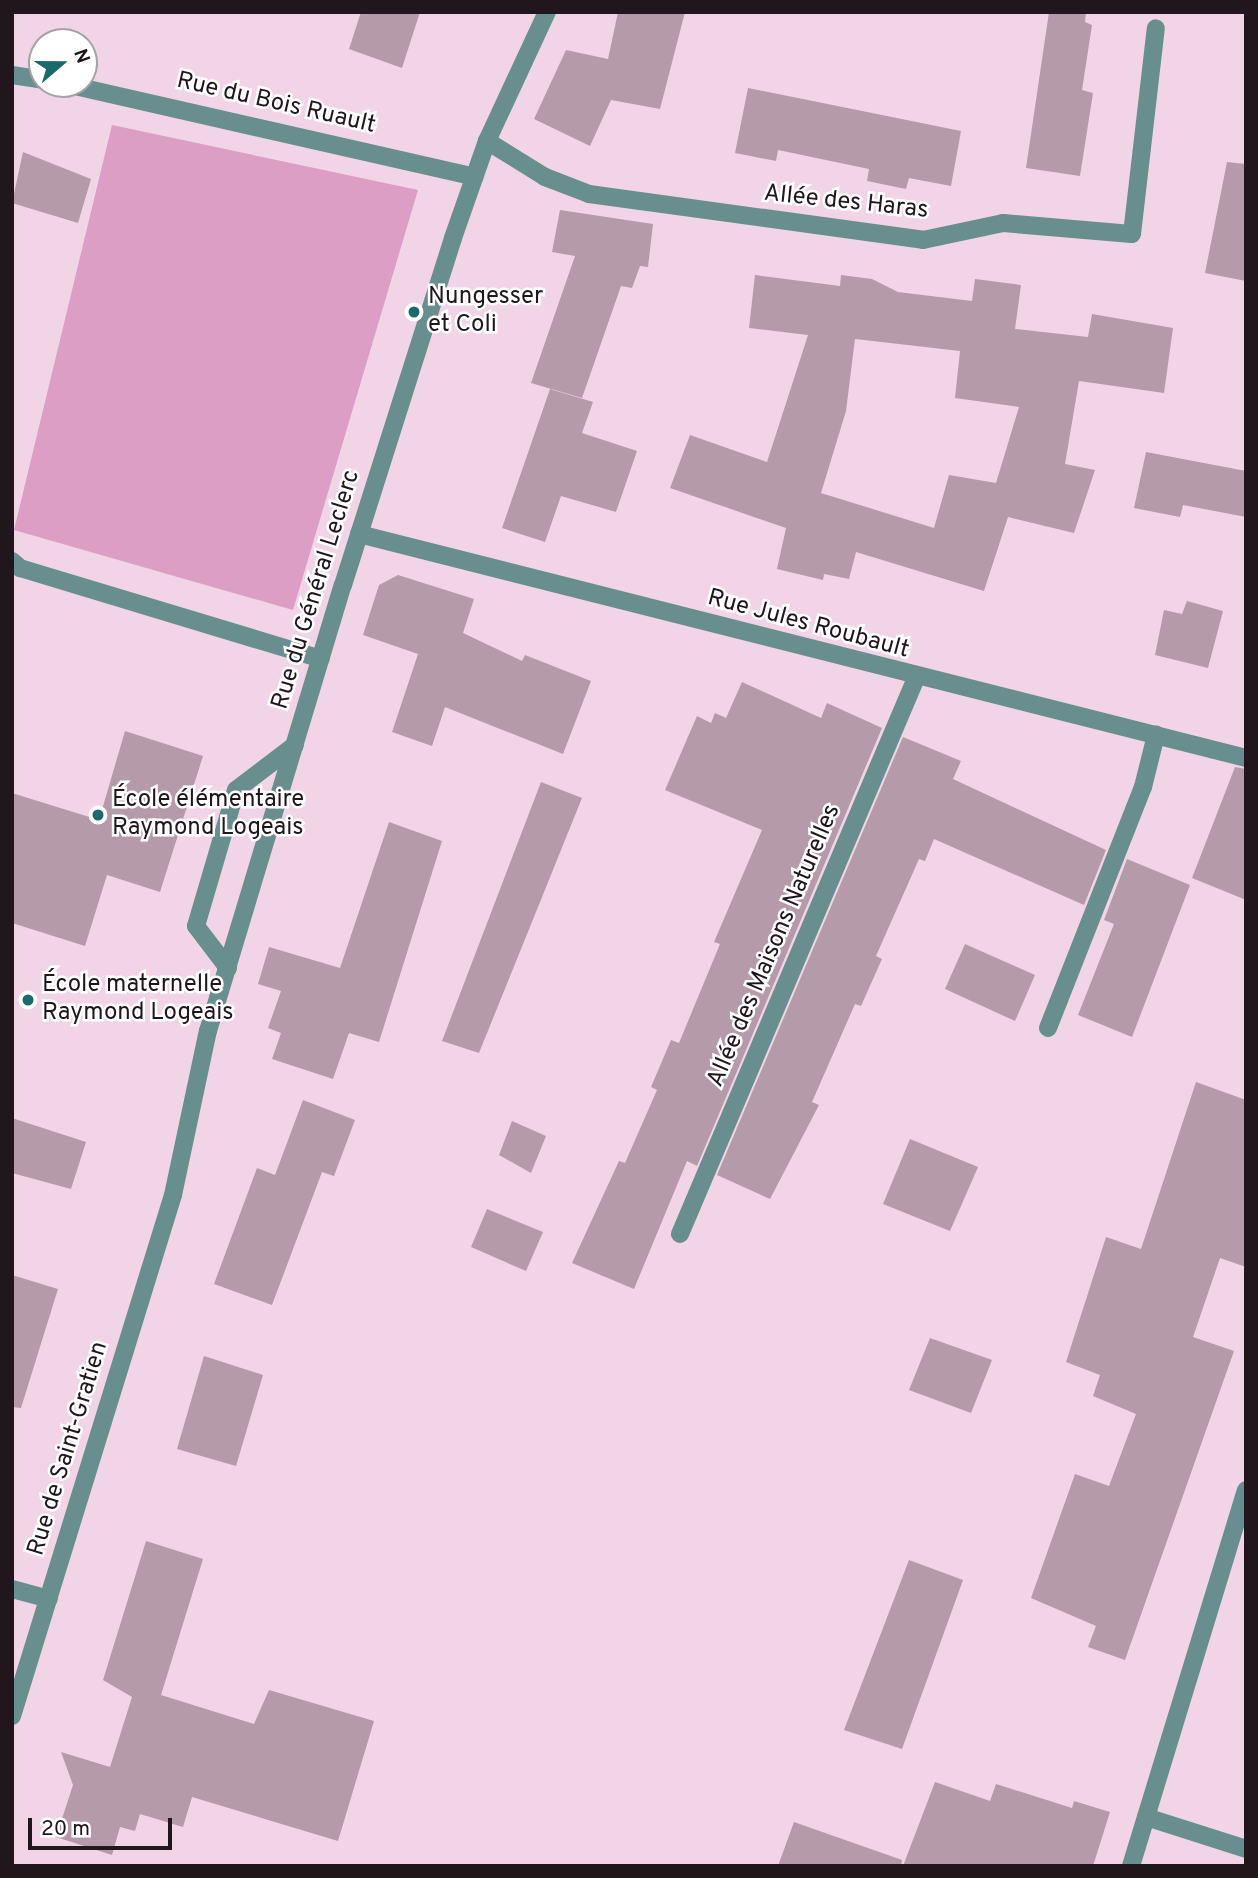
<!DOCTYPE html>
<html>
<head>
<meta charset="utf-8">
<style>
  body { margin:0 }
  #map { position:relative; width:1258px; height:1878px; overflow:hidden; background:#f1d5e6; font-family:Overpass,sans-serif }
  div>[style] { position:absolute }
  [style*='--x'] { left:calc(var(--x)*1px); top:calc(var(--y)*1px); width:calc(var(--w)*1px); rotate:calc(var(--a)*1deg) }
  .green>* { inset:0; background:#dc9ec5 }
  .building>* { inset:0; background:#b59aaa }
  .lane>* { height:18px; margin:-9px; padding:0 9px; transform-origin:9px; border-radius:9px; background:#688e8f }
  .street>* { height:18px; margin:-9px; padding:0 9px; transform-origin:9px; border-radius:9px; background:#688e8f }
  .dots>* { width:19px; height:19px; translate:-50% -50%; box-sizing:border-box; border:4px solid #fff; border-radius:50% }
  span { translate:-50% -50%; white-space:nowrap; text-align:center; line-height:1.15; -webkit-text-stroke:5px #fff; paint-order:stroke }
  .street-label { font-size:24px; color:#20161c }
  .poi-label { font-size:24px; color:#20161c }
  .left { translate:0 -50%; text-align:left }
  .frame { position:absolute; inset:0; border:14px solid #20161c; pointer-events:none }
  .north { position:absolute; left:28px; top:28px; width:70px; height:70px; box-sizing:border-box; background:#fff; border:2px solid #a6a2a4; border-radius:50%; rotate:70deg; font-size:19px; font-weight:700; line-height:28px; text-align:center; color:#20161c }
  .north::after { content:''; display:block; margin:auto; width:24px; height:32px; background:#1b696b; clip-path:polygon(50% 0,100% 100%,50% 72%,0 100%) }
  .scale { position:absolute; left:28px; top:1818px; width:144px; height:32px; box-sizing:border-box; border:4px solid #20161c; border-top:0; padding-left:9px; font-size:21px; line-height:24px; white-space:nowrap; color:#20161c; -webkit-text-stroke:5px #fff; paint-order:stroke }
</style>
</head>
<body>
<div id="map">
  <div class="green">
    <i style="clip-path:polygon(112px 125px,418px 190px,293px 610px,14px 530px)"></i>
  </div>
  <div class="building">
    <i style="clip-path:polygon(361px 12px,420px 12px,402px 68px,349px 49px)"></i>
    <i style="clip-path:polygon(618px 12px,685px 12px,660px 109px,611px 100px,590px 146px,534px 119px,566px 50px,608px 59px)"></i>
    <i style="clip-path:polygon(1049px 12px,1086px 12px,1085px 22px,1092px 25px,1082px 90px,1093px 93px,1080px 176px,1026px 168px)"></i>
    <i style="clip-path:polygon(748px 88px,961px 131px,951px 186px,909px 178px,906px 189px,867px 181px,869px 169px,778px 150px,776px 161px,735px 153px)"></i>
    <i style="clip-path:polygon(23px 152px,91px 179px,78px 223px,12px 203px)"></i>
    <i style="clip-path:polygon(1227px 162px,1246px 164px,1246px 281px,1205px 273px)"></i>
    <i style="clip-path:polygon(560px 210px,653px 224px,648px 267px,640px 266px,632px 288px,621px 286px,582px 398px,531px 383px,575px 256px,552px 252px)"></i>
    <i style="clip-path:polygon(evenodd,755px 275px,840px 286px,841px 275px,872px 279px,898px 292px,972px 301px,975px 279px,1021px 285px,1015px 329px,1088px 337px,1092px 314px,1173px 328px,1164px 393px,1079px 381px,1065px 464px,1095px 470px,1074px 533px,1008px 517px,984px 591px,856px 552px,849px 579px,824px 574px,823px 580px,777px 569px,786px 528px,670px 488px,690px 435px,767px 462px,808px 335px,749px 328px,755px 275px,855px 339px,960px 351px,955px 398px,1019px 407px,996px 483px,949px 475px,934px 528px,821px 493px,846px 411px,855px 339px)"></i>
    <i style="clip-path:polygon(550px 389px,593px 402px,582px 433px,637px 451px,616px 512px,561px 496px,545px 542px,502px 528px)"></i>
    <i style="clip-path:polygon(1146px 452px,1246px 471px,1246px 517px,1183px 505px,1180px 517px,1134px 508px)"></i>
    <i style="clip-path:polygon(398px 575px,474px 599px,463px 633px,522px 661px,525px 655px,591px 681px,563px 754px,445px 707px,432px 746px,392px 732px,418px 654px,363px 635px,379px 585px)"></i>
    <i style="clip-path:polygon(1187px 601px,1223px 611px,1208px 668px,1155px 655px,1164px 610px,1182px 614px)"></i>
    <i style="clip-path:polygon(742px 682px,821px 718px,827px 703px,882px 728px,697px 1166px,687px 1161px,634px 1289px,572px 1263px,619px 1161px,625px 1163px,657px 1090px,651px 1087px,671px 1040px,679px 1043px,720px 944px,714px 942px,762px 830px,665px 790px,697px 716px,711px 723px,715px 713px,726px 718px)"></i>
    <i style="clip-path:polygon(125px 731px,203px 756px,160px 892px,107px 875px,85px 946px,12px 923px,12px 793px,99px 820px)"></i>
    <i style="clip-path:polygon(903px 737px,961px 761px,953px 779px,1106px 850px,1084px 905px,934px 839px,925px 861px,919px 859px,876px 956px,882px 959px,861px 1006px,855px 1004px,812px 1102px,819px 1105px,770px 1199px,717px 1175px)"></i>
    <i style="clip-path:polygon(1235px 767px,1246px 769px,1246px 900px,1192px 878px)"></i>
    <i style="clip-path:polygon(541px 782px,582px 798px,479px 1053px,442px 1041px)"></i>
    <i style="clip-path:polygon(389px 822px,442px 841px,379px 1042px,349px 1033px,333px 1079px,272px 1059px,281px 1033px,268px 1028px,281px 991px,258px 984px,269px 947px,340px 968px)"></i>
    <i style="clip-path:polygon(1127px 859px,1190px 885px,1132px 1037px,1078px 1015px,1114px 924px,1104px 920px)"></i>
    <i style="clip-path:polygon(965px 944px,1035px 975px,1015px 1021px,945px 989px)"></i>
    <i style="clip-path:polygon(1196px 1082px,1246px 1100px,1246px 1267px,1220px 1258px,1193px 1337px,1234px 1351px,1125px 1660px,1088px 1647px,1096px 1626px,1031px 1598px,1075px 1474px,1109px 1486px,1136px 1414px,1093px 1396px,1100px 1375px,1066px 1362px,1106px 1237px,1141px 1249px)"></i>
    <i style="clip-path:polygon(303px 1100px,355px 1120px,334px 1176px,322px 1172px,272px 1305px,214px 1284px,257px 1168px,275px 1175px)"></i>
    <i style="clip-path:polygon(12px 1118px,86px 1142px,71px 1189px,12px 1173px)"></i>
    <i style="clip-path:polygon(512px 1121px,546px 1136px,531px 1173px,499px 1155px)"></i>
    <i style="clip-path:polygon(910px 1139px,978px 1167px,950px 1231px,883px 1204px)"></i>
    <i style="clip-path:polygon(487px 1209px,543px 1232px,526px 1271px,471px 1247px)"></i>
    <i style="clip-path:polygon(12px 1275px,58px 1289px,21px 1408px,12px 1407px)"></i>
    <i style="clip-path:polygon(930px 1338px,992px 1360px,971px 1413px,909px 1390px)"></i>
    <i style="clip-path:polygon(204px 1356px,263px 1375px,236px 1466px,177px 1449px)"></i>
    <i style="clip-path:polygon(146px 1541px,203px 1559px,161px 1695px,254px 1724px,269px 1690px,374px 1721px,338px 1841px,192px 1797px,183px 1827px,140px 1814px,135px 1831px,120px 1827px,112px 1855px,56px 1837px,73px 1785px,61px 1752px,110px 1767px,132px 1697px,103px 1680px)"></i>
    <i style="clip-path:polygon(909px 1560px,963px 1580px,902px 1749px,844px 1730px)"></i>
    <i style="clip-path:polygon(935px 1782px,990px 1801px,996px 1784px,1072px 1808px,1074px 1801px,1110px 1812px,1093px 1866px,903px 1866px)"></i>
    <i style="clip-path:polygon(794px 1822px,902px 1860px,901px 1866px,778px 1866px)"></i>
  </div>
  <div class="lane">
    <i style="--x:12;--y:561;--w:11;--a:41"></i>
    <i style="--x:20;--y:568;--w:314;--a:16.8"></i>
    <i style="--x:228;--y:968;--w:53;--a:-127.3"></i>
    <i style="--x:196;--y:926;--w:142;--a:-73.6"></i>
    <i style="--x:236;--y:790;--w:74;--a:-37.3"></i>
    <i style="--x:1048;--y:1028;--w:259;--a:-68.5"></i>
    <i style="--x:1143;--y:787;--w:54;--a:-76"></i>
  </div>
  <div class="street">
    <i style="--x:12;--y:75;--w:30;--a:9"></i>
    <i style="--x:66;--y:84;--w:419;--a:12.8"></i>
    <i style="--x:487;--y:141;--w:68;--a:31.8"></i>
    <i style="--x:545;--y:177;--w:47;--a:21.1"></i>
    <i style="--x:589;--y:194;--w:337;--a:7.8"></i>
    <i style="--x:923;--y:240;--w:82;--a:-12"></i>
    <i style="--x:1003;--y:223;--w:129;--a:4.9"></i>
    <i style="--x:1132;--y:234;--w:207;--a:-83.4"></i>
    <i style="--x:359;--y:534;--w:915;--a:14.17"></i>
    <i style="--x:680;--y:1234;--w:604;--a:-67"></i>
    <i style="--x:12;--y:1589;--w:38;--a:15"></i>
    <i style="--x:12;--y:1716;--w:545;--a:-72.83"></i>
    <i style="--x:173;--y:1195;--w:168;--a:-78"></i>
    <i style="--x:208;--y:1031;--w:466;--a:-73.2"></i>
    <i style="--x:343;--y:585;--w:364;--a:-72.4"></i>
    <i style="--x:453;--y:238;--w:103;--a:-70.7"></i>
    <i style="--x:487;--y:141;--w:142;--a:-65.1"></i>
    <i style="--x:1146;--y:1817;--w:105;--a:17.7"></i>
    <i style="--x:1131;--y:1866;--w:393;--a:-73"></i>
  </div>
  <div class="dots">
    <i style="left:414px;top:312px;background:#1b696b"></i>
    <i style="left:98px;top:815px;background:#1b696b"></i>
    <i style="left:28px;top:1000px;background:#1b696b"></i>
  </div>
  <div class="street-label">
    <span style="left:276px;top:104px;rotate:13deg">Rue du Bois Ruault</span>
    <span style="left:846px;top:203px;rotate:6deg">Allée des Haras</span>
    <span style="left:317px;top:590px;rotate:-73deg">Rue du Général Leclerc</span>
    <span style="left:808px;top:625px;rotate:15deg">Rue Jules Roubault</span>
    <span style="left:775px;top:946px;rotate:-67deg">Allée des Maisons Naturelles</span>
    <span style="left:69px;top:1449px;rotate:-73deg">Rue de Saint-Gratien</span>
  </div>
  <div class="poi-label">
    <span class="left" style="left:428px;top:312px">Nungesser<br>et Coli</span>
    <span class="left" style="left:112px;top:815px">École élémentaire<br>Raymond Logeais</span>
    <span class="left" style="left:42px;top:1000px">École maternelle<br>Raymond Logeais</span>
  </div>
  <div class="frame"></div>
  <div class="north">N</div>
  <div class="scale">20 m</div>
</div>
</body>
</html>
